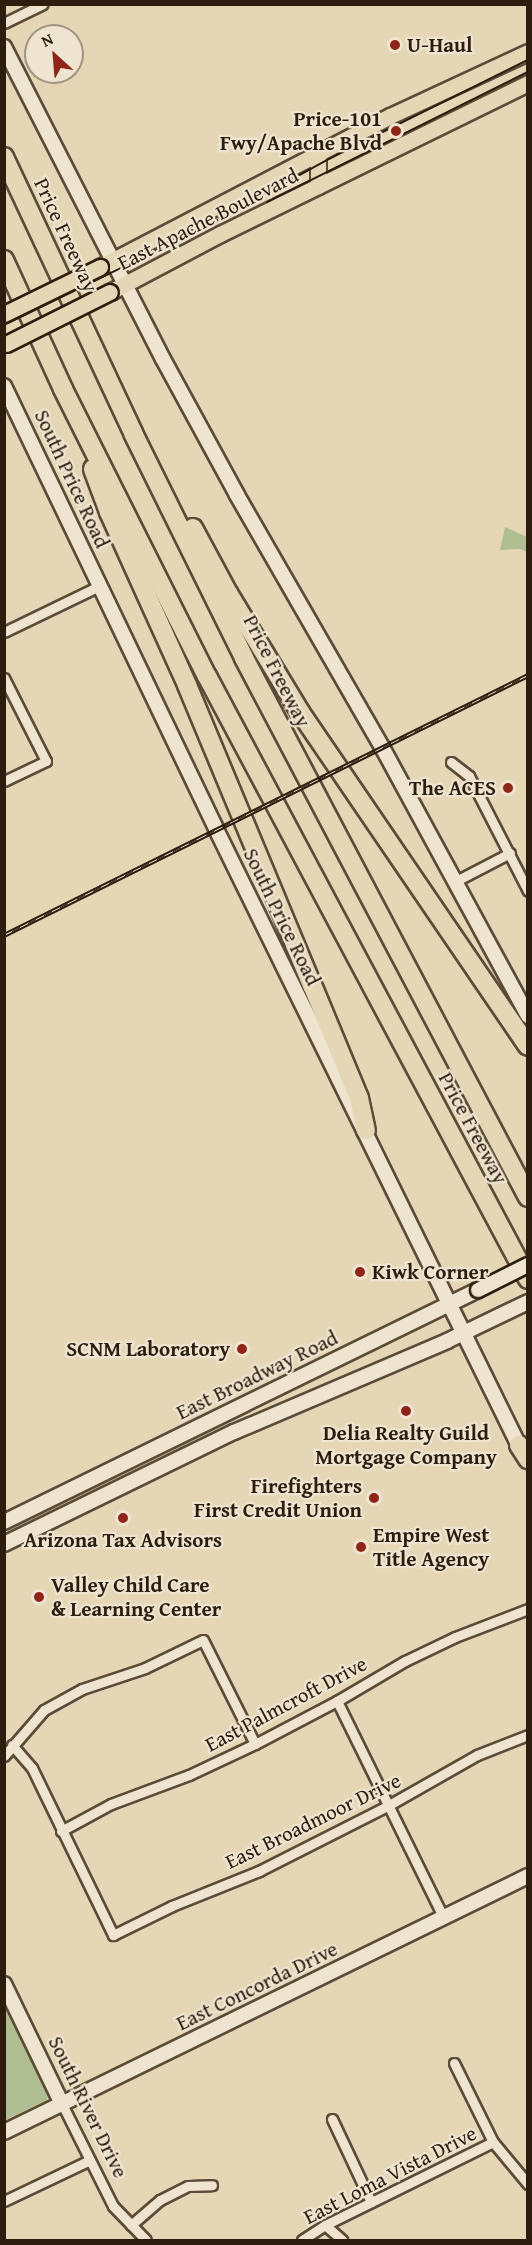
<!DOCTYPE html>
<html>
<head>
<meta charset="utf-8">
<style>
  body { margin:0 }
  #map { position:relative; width:532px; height:2245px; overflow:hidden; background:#e5d6b6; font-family:"Gentium Book Plus",serif }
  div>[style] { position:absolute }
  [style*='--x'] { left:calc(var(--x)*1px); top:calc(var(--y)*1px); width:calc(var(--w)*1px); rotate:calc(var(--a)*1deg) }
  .green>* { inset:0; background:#afbf92 }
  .roads { filter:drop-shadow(2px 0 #5b4b38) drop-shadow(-2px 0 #5b4b38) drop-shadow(0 2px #5b4b38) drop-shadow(0 -2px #5b4b38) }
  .street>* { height:9px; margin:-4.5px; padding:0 4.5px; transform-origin:4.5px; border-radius:4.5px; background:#eee4d0 }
  .secondary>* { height:14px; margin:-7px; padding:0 7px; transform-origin:7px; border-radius:7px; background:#eee4d0 }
  .primary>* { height:15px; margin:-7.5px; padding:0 7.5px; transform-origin:7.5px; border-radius:7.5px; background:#e5d6b6 }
  .highway>* { height:18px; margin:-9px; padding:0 9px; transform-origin:9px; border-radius:9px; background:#e5d6b6 }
  .tram>* { height:1.5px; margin:-0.75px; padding:0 0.75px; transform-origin:0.75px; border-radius:0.75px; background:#2d1d0e }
  .rail>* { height:5px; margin-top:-2.5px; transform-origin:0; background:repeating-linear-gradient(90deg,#eee4d0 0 9px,#2d1d0e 0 18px); box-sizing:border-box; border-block:2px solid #2d1d0e }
  .bridges { filter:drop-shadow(2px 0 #2d1d0e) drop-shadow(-2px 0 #2d1d0e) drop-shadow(0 2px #2d1d0e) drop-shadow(0 -2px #2d1d0e) }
  .secondary-bridge>* { height:14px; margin:-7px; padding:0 7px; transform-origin:7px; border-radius:7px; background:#eee4d0 }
  .primary-bridge>* { height:15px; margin:-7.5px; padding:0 7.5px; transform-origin:7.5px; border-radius:7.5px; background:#e5d6b6 }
  .dots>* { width:16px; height:16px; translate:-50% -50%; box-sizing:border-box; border:3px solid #eee4d0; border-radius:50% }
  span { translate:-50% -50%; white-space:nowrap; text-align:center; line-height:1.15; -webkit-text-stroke:4.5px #eee4d0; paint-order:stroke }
  .poi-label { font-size:21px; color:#2d1d0e; font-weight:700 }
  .left { translate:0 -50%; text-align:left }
  .right { translate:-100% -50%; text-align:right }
  .street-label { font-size:21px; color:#2d1d0e }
  .frame { position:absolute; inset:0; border:6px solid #2d1d0e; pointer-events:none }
  .north { position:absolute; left:24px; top:24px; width:60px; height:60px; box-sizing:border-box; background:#eee4d0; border:2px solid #a19482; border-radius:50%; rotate:334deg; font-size:16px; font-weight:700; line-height:24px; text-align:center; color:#2d1d0e }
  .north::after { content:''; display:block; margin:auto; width:21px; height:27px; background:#8f2418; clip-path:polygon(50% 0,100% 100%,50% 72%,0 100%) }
</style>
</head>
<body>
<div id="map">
  <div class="green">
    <i style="clip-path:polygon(505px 527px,527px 537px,527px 552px,520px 549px,500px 550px)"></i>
    <i style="clip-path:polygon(4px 2005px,48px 2095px,47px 2100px,5px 2120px)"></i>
  </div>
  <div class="roads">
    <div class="street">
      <i style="--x:4;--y:23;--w:43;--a:-26"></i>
      <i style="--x:4;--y:632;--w:106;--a:-25.8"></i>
      <i style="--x:4;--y:678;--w:93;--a:63.2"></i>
      <i style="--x:46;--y:761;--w:47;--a:154.5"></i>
      <i style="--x:451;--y:762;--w:23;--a:38"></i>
      <i style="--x:469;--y:776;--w:129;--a:62.8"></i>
      <i style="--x:454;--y:882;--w:63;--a:-27.4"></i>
      <i style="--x:337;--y:1701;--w:242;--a:63.8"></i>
      <i style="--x:12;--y:1745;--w:30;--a:49"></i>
      <i style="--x:32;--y:1768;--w:186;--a:64.1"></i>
      <i style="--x:113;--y:1935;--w:66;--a:-26.2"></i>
      <i style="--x:172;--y:1906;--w:94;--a:-21.9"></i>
      <i style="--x:259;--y:1871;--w:146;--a:-26.9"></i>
      <i style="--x:389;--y:1805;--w:101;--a:-29.6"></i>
      <i style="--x:477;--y:1755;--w:55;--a:-21.4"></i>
      <i style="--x:4;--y:1756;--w:61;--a:-49"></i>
      <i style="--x:44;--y:1710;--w:43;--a:-28.9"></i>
      <i style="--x:82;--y:1689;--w:66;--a:-18.4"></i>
      <i style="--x:145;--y:1668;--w:64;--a:-25.8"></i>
      <i style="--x:203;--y:1640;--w:116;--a:63.4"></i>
      <i style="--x:61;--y:1831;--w:57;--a:-28.4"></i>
      <i style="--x:111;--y:1804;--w:83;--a:-20.4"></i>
      <i style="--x:189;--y:1775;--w:73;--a:-25.2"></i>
      <i style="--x:255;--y:1744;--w:93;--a:-27.7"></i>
      <i style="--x:337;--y:1701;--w:79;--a:-30.5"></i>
      <i style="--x:405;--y:1661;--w:55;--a:-25.6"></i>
      <i style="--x:455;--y:1637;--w:78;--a:-21"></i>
      <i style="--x:454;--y:2063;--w:88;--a:63.7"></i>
      <i style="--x:493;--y:2142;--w:55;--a:50.2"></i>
      <i style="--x:62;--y:2104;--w:114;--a:63.4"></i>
      <i style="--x:113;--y:2206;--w:47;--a:45.9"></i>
      <i style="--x:332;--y:2119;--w:92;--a:64.8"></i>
      <i style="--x:4;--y:2201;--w:95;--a:-25.5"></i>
      <i style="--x:131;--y:2225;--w:38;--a:-41"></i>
      <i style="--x:160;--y:2200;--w:31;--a:-27"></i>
      <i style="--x:188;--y:2186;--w:24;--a:-2"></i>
      <i style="--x:325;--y:2225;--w:23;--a:41"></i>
      <i style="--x:302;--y:2240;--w:27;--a:-33"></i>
      <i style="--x:325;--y:2225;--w:187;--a:-26.3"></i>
    </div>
    <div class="secondary">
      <i style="--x:4;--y:47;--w:350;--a:63"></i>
      <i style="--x:163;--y:359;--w:155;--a:61.4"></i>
      <i style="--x:237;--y:495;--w:291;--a:60.1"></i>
      <i style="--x:382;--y:747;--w:306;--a:61.5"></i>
      <i style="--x:4;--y:386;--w:491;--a:64.4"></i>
      <i style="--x:216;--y:829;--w:696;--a:63.84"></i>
      <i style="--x:4;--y:1522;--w:528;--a:-26.08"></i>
      <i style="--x:4;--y:1544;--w:256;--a:-26"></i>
      <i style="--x:234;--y:1432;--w:232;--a:-23.1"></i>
      <i style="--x:447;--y:1341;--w:90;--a:-25.7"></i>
      <i style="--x:4;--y:1984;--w:133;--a:64.2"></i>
      <i style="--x:4;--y:2132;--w:583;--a:-26.04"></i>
    </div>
    <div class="primary">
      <i style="--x:318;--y:186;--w:34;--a:-90"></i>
      <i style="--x:100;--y:267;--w:327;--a:-27.5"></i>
      <i style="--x:390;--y:116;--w:152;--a:-24.9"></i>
      <i style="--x:110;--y:292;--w:124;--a:-27.8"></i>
      <i style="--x:220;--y:234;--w:343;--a:-26.1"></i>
    </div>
    <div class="highway">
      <i style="--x:4;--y:157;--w:305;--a:64.9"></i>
      <i style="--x:133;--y:433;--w:251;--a:63.7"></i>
      <i style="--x:244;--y:658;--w:609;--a:62.22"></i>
      <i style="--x:4;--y:260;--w:142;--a:65.4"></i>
      <i style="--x:63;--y:389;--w:321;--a:63.4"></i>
      <i style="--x:207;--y:676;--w:683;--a:61.97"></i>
      <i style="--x:93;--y:469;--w:46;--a:69.6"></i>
      <i style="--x:109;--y:512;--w:190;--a:65.7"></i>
      <i style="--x:187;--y:685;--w:327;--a:67.4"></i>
      <i style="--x:313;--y:987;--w:120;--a:67.5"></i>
      <i style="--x:359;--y:1098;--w:33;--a:78"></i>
      <i style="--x:193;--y:528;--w:74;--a:61.7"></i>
      <i style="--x:228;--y:593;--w:139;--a:58.8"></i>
      <i style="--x:300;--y:712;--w:404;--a:55.7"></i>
      <i style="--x:519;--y:1445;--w:17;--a:57"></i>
    </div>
  </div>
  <div class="tram">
    <i style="--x:267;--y:202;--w:292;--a:-26.5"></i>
    <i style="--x:4;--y:325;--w:221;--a:-26"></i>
    <i style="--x:203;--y:228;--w:141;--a:-28.7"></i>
    <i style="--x:327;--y:160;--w:225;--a:-26.5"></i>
  </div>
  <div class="rail">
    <i style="--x:4;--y:935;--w:585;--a:-26.39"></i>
  </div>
  <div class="bridges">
    <div class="secondary-bridge">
      <i style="--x:478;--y:1290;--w:56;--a:-26.6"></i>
    </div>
    <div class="primary-bridge">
      <i style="--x:4;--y:314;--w:107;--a:-26.1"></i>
      <i style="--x:6;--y:344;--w:116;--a:-26.6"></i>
    </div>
  </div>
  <div class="dots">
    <i style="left:395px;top:45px;background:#8f2418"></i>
    <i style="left:396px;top:131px;background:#8f2418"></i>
    <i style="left:508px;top:788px;background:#8f2418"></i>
    <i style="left:360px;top:1272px;background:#8f2418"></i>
    <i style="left:242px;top:1349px;background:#8f2418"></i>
    <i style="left:406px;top:1411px;background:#8f2418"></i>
    <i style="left:374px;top:1498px;background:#8f2418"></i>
    <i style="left:123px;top:1518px;background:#8f2418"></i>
    <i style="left:361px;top:1547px;background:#8f2418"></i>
    <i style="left:39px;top:1597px;background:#8f2418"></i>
  </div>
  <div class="poi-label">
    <span class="left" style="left:407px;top:45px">U-Haul</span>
    <span class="right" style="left:382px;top:131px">Price-101<br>Fwy/Apache Blvd</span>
    <span class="right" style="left:496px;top:788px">The ACES</span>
    <span class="left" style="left:372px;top:1272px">Kiwk Corner</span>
    <span class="right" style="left:230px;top:1349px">SCNM Laboratory</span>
    <span style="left:406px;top:1445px">Delia Realty Guild<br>Mortgage Company</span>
    <span class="right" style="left:362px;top:1498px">Firefighters<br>First Credit Union</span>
    <span class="left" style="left:373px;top:1547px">Empire West<br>Title Agency</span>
    <span style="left:123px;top:1540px">Arizona Tax Advisors</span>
    <span class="left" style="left:51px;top:1597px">Valley Child Care<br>&amp; Learning Center</span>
  </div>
  <div class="street-label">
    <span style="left:208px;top:219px;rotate:-27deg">East Apache Boulevard</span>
    <span style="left:66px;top:235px;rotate:65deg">Price Freeway</span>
    <span style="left:72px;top:479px;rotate:65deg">South Price Road</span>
    <span style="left:277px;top:671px;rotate:63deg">Price Freeway</span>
    <span style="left:282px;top:917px;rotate:64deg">South Price Road</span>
    <span style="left:473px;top:1128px;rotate:62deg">Price Freeway</span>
    <span style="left:257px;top:1375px;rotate:-26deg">East Broadway Road</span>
    <span style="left:286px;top:1704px;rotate:-28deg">East Palmcroft Drive</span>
    <span style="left:313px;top:1821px;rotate:-26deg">East Broadmoor Drive</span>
    <span style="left:257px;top:1986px;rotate:-26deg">East Concorda Drive</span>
    <span style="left:88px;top:2107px;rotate:64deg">South River Drive</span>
    <span style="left:390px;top:2175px;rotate:-27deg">East Loma Vista Drive</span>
  </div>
  <div class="frame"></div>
  <div class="north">N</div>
</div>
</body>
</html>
